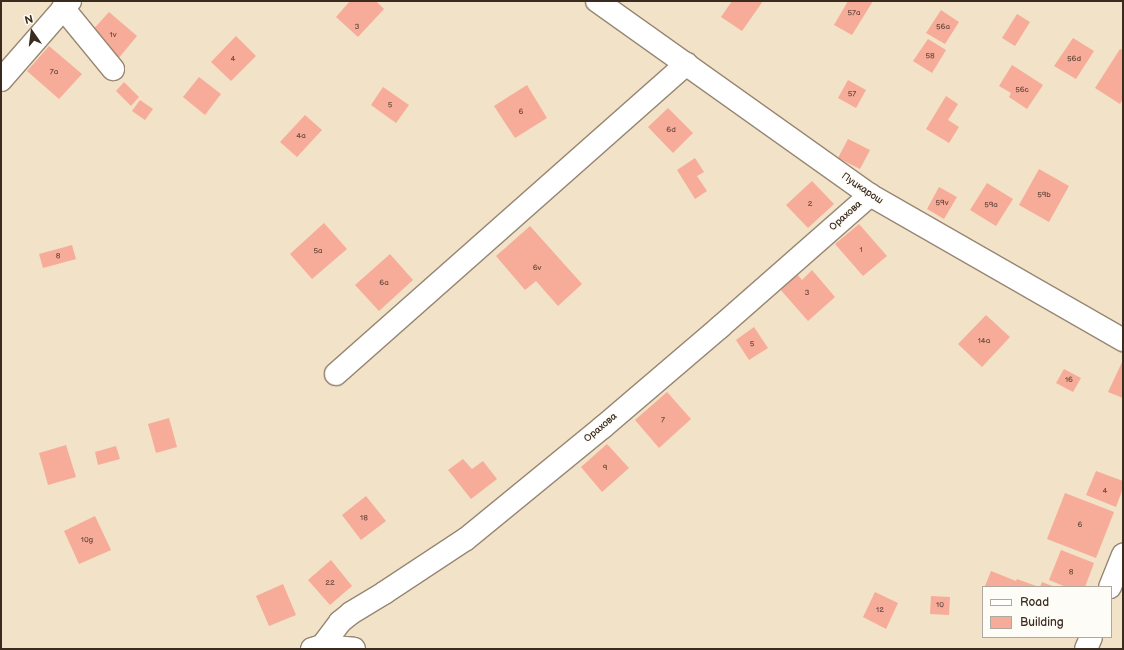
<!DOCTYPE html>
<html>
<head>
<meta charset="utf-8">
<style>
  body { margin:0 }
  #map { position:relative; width:1124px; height:650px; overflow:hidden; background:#f2e2c7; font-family:"Balsamiq Sans",sans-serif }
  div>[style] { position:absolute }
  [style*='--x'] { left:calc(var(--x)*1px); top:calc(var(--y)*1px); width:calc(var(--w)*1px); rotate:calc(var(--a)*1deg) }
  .building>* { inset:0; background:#f7ac99 }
  .roads { filter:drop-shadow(1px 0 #968672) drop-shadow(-1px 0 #968672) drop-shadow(0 1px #968672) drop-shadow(0 -1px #968672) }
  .minor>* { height:22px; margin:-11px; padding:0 11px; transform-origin:11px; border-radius:11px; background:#fff }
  span { translate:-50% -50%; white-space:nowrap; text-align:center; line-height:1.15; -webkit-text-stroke:3px #fdfcf7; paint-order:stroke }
  .number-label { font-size:8px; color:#6a4a3d }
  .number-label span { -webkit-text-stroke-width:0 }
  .street-label { font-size:10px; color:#3b2a1e }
  .frame { position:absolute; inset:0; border:2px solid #3b2a1e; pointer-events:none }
  .legend { position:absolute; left:982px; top:586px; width:130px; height:52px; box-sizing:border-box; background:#fdfcf7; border:1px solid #afa8a0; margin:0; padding:5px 7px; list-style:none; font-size:12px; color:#3b2a1e }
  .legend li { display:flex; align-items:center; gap:8px; height:20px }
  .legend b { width:20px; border:1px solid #afa8a0 }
  .north { position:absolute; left:12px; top:12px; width:40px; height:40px; -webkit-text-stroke:3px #fdfcf7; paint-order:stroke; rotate:346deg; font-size:11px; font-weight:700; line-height:16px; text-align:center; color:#3b2a1e }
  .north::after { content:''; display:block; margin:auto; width:14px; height:18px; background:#3b2a1e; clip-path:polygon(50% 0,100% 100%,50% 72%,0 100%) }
</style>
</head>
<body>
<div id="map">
  <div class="building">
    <i style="clip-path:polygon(350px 1px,376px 1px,384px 9px,358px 37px,336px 17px)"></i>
    <i style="clip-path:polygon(732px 1px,763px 1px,742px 31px,721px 17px)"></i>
    <i style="clip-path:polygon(848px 1px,873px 1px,852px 35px,834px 25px)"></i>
    <i style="clip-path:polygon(941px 10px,959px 22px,945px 44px,926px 33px)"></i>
    <i style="clip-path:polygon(109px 12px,137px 36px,118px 59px,89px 34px)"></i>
    <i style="clip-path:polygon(1017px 14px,1030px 22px,1015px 46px,1002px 38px)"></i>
    <i style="clip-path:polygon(236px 36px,256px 56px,231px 81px,211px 62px)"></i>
    <i style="clip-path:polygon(1073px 38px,1094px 51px,1076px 79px,1054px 66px)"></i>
    <i style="clip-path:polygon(928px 39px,946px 50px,932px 73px,913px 61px)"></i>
    <i style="clip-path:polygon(49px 46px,82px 74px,59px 99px,27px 71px)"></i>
    <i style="clip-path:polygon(1120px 49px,1123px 50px,1123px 99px,1120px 104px,1095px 88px)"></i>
    <i style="clip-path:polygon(1012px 65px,1043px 85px,1027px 109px,1009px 97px,1011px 93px,999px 86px)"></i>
    <i style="clip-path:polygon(199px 77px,221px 94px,205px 115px,183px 97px)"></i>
    <i style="clip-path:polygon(848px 80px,866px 90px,856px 108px,838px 98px)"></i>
    <i style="clip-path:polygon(124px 82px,139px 97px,131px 106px,116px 91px)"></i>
    <i style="clip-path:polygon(527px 85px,547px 118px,515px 138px,494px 106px)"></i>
    <i style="clip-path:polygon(383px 87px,409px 105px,396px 123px,371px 105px)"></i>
    <i style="clip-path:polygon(946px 96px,958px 104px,948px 120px,959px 127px,949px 143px,926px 129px)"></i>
    <i style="clip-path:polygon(140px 100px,153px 109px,145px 120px,132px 111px)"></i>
    <i style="clip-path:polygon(668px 108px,693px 133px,673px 153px,648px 127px)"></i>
    <i style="clip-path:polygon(305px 115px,322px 130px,297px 157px,280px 142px)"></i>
    <i style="clip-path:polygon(848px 139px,870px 150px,860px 169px,838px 158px)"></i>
    <i style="clip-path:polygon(695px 158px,704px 172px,697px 176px,707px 191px,695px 199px,677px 170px)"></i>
    <i style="clip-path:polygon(1039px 169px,1069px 186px,1049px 222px,1019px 205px)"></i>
    <i style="clip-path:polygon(812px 181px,834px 204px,808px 228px,786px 205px)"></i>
    <i style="clip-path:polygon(987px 183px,1013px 199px,996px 226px,970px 210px)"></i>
    <i style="clip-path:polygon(939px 187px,957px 197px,944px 219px,927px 209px)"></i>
    <i style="clip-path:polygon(324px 223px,347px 249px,312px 279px,290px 254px)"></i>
    <i style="clip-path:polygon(859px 224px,887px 256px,863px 276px,835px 244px)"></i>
    <i style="clip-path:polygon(530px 226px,582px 284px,558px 306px,536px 281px,525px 290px,496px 256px)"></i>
    <i style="clip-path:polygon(72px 245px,76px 259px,43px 268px,39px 254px)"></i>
    <i style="clip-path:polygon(390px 254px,413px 280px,379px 311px,355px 285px)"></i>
    <i style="clip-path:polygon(812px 270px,835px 297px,808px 321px,779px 288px,796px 273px,802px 280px)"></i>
    <i style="clip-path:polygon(986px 315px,1010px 337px,982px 367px,958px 344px)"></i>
    <i style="clip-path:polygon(754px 327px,768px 348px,749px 360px,736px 340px)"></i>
    <i style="clip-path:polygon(1123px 360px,1123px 398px,1108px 392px)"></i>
    <i style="clip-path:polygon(1064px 369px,1081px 378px,1073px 392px,1056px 383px)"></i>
    <i style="clip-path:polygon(667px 392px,691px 419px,659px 448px,635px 420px)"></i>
    <i style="clip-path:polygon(169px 418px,177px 447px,156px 453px,148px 424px)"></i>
    <i style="clip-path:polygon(607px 444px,629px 468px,602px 492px,581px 467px)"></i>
    <i style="clip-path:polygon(66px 445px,76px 477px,48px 485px,39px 453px)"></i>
    <i style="clip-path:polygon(116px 446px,120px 459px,98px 465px,95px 452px)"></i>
    <i style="clip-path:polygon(463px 459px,472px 469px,483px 461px,497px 479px,471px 499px,448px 470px)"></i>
    <i style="clip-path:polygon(1096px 471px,1123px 481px,1123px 488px,1116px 507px,1086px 495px)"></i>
    <i style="clip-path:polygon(1065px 493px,1114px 512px,1096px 558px,1047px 539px)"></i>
    <i style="clip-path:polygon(366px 496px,386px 521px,361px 540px,342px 515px)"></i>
    <i style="clip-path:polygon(95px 516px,111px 550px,79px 564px,64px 531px)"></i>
    <i style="clip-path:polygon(1061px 550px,1094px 563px,1085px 587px,1066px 587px,1049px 580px)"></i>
    <i style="clip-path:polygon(331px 560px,352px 586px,330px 605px,308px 580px)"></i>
    <i style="clip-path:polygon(991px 571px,1016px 581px,1017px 579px,1039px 587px,987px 587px,985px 586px)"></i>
    <i style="clip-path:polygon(1042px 582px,1055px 587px,1040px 587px)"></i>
    <i style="clip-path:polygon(283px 584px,296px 615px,269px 626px,256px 596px)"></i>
    <i style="clip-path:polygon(875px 592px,898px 603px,886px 629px,863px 617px)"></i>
    <i style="clip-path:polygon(931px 596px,950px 597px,949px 615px,930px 614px)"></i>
  </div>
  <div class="roads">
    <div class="minor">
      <i style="--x:597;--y:1;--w:335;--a:35.4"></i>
      <i style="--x:870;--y:195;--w:292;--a:29.8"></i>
      <i style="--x:63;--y:8;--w:79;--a:50.7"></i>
      <i style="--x:1;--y:80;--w:105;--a:-48.9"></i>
      <i style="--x:336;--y:374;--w:468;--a:-41.5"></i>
      <i style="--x:1110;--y:587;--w:35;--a:-68"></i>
      <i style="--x:322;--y:646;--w:30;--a:-53"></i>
      <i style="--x:340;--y:622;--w:14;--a:-39"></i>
      <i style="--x:351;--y:613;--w:39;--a:-31"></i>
      <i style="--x:384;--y:593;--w:98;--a:-33.4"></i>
      <i style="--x:466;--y:539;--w:177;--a:-39.3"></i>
      <i style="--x:603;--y:427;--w:154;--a:-40.5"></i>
      <i style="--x:720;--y:327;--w:200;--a:-41.3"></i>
      <i style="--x:312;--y:649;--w:10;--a:-17"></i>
      <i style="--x:322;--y:646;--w:32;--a:5"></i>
      <i style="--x:1086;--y:649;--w:13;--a:-67"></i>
    </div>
  </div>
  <div class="number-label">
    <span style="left:854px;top:13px">57a</span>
    <span style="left:357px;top:27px">3</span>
    <span style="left:943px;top:27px">56a</span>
    <span style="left:113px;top:35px">1v</span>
    <span style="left:930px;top:56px">58</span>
    <span style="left:233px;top:59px">4</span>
    <span style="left:1074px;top:59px">56d</span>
    <span style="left:54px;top:72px">7a</span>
    <span style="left:1022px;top:90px">56c</span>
    <span style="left:852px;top:94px">57</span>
    <span style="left:390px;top:105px">5</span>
    <span style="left:521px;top:112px">6</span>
    <span style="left:671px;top:130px">6d</span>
    <span style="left:301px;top:136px">4a</span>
    <span style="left:1044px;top:195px">59b</span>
    <span style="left:942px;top:203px">59v</span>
    <span style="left:810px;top:204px">2</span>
    <span style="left:991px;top:205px">59a</span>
    <span style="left:861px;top:250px">1</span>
    <span style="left:318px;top:251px">5a</span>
    <span style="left:58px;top:256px">8</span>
    <span style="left:537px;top:268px">6v</span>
    <span style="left:384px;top:283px">6a</span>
    <span style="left:807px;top:293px">3</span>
    <span style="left:984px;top:341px">14a</span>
    <span style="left:752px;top:344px">5</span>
    <span style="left:1069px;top:380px">16</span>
    <span style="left:663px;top:420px">7</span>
    <span style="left:605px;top:468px">9</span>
    <span style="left:1105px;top:491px">4</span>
    <span style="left:364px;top:518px">18</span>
    <span style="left:1080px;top:525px">6</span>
    <span style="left:87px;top:540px">10g</span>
    <span style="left:1071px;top:572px">8</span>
    <span style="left:330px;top:583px">22</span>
    <span style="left:940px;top:605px">10</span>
    <span style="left:880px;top:610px">12</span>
  </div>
  <div class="street-label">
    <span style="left:862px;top:189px;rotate:34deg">Пуцкарош</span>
    <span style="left:846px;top:216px;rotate:-42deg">Орахова</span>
    <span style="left:601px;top:428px;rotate:-40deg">Орахова</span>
  </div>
  <div class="frame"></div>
  <ul class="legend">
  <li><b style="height:5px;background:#fff"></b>Road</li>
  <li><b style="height:11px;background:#f7ac99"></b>Building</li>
  </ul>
  <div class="north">N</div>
</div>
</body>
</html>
